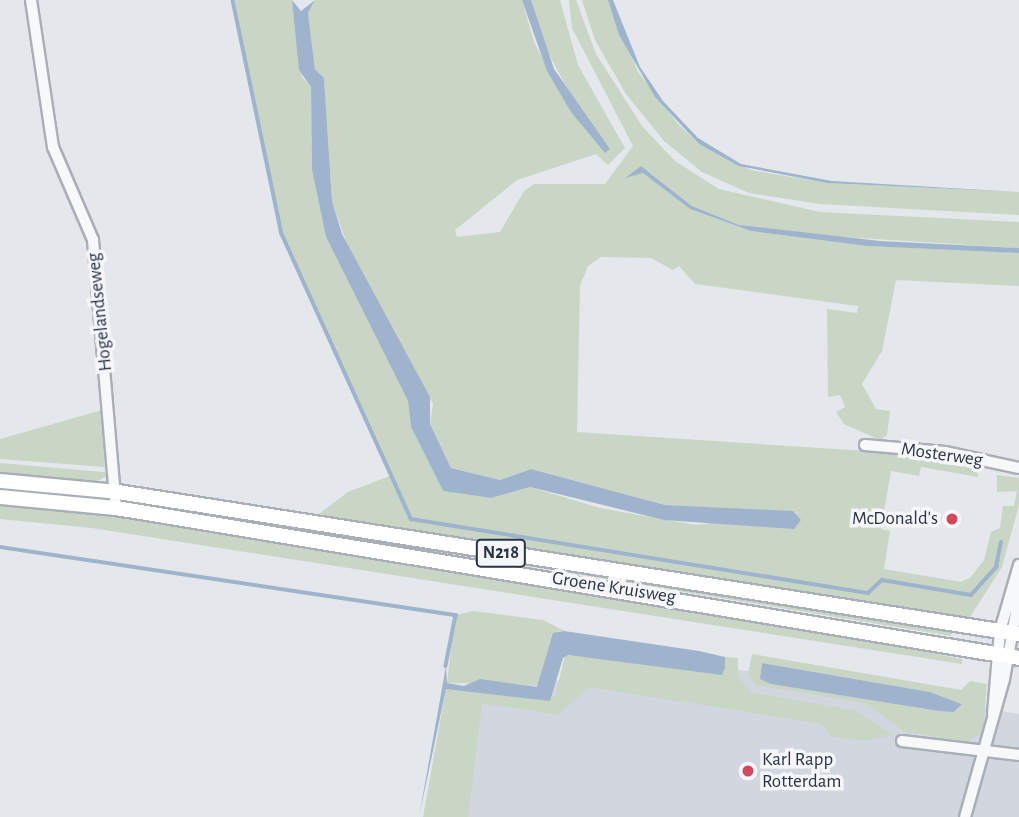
<!DOCTYPE html>
<html>
<head>
<meta charset="utf-8">
<style>
  body { margin:0 }
  #map { position:relative; width:1019px; height:817px; overflow:hidden; background:#e4e7ec; font-family:"Alegreya Sans",sans-serif }
  div>[style] { position:absolute }
  [style*='--x'] { left:calc(var(--x)*1px); top:calc(var(--y)*1px); width:calc(var(--w)*1px); rotate:calc(var(--a)*1deg) }
  .built>* { inset:0; background:#d2d6de }
  .green>* { inset:0; background:#c9d6c5 }
  .water>* { inset:0; background:#9fb4cc }
  .stream>* { height:3.5px; margin:-1.75px; padding:0 1.75px; transform-origin:1.75px; border-radius:1.75px; background:#9fb4cc }
  .roads { filter:drop-shadow(2px 0 #a9aeb7) drop-shadow(-2px 0 #a9aeb7) drop-shadow(0 2px #a9aeb7) drop-shadow(0 -2px #a9aeb7) }
  .minor>* { height:10px; margin:-5px; padding:0 5px; transform-origin:5px; border-radius:5px; background:#f7f8fa }
  .major>* { height:14px; margin:-7px; padding:0 7px; transform-origin:7px; border-radius:7px; background:#fff }
  .dots>* { width:19px; height:19px; translate:-50% -50%; box-sizing:border-box; border:4px solid #f4f6f9; border-radius:50% }
  span { translate:-50% -50%; white-space:nowrap; text-align:center; line-height:1.15; -webkit-text-stroke:7px #f4f6f9; paint-order:stroke }
  .shield-label span { padding:2px 5px; background:#f4f6f9; border:2px solid; border-radius:5px; -webkit-text-stroke-width:0 }
  .shield-label { font-size:18px; color:#2b3445; font-weight:700 }
  .street-label { font-size:19px; color:#2b3445 }
  .poi-label { font-size:19px; color:#2b3445 }
  .right { translate:-100% -50%; text-align:right }
  .left { translate:0 -50%; text-align:left }
</style>
</head>
<body>
<div id="map">
  <div class="built">
    <i style="clip-path:polygon(708px 665px,1019px 714px,1019px 817px,426px 817px,448px 692px)"></i>
  </div>
  <div class="green">
    <i style="clip-path:polygon(235px 0,292px 0,302px 77px,311px 87px,312px 170px,326px 237px,408px 401px,411px 427px,443px 491px,491px 498px,530px 487px,600px 508px,696px 525px,799px 513px,665px 505px,531px 469px,500px 480px,451px 468px,430px 424px,433px 404px,350px 253px,332px 201px,324px 78px,315px 69px,308px 13px,315px 0,522px 0,534px 42px,571px 112px,610px 149px,579px 111px,542px 41px,531px 0,560px 0,578px 65px,625px 148px,608px 165px,596px 154px,517px 180px,455px 230px,457px 237px,500px 232px,524px 191px,534px 184px,605px 184px,633px 146px,572px 28px,569px 0,576px 0,596px 54px,642px 126px,675px 161px,719px 189px,820px 212px,1019px 222px,1019px 248px,795px 234px,739px 225px,692px 206px,648px 171px,625px 178px,643px 172px,690px 209px,751px 231px,868px 246px,1019px 253px,1019px 286px,896px 280px,882px 351px,862px 384px,876px 409px,890px 411px,887px 435px,880px 440px,844px 424px,836px 412px,845px 407px,840px 395px,828px 397px,827px 309px,857px 313px,858px 306px,695px 284px,679px 266px,673px 270px,651px 258px,601px 257px,588px 266px,580px 286px,577px 432px,897px 453px,976px 464px,978px 477px,921px 467px,919px 476px,891px 471px,881px 529px,890px 531px,884px 569px,961px 582px,970px 578px,984px 560px,991px 532px,1000px 528px,1003px 506px,1014px 506px,1017px 491px,997px 492px,997px 475px,1019px 478px,1019px 505px,1002px 567px,968px 620px,315px 517px,348px 492px,390px 476px,277px 221px)"></i>
    <i style="clip-path:polygon(582px 0,608px 0,638px 72px,678px 124px,699px 144px,751px 170px,827px 183px,1019px 192px,1019px 215px,820px 204px,749px 193px,702px 172px,664px 141px,626px 94px,595px 40px)"></i>
    <i style="clip-path:polygon(102px 410px,105px 467px,0 459px,0 439px)"></i>
    <i style="clip-path:polygon(0 463px,103px 472px,114px 472px,94px 483px,0 475px)"></i>
    <i style="clip-path:polygon(141px 502px,840px 613px,952px 630px,951px 636px)"></i>
    <i style="clip-path:polygon(0 504px,175px 523px,711px 610px,962px 659px,962px 664px,92px 528px,0 519px)"></i>
    <i style="clip-path:polygon(474px 611px,543px 620px,565px 631px,559px 631px,541px 685px,447px 683px,455px 615px)"></i>
    <i style="clip-path:polygon(evenodd,752px 654px,961px 690px,970px 681px,987px 684px,983px 731px,969px 742px,905px 732px,865px 703px,756px 685px,748px 674px,752px 654px,762px 663px,930px 692px,962px 704px,954px 712px,939px 711px,771px 684px,760px 679px,762px 663px)"></i>
    <i style="clip-path:polygon(565px 655px,725px 668px,725px 657px,738px 658px,738px 677px,753px 693px,857px 711px,893px 735px,863px 741px,830px 736px,822px 724px,590px 687px,558px 715px,482px 703px,468px 817px,423px 817px,446px 689px,555px 697px)"></i>
  </div>
  <div class="water">
    <i style="clip-path:polygon(292px 0,301px 11px,315px 0,308px 13px,315px 69px,324px 78px,332px 201px,342px 234px,430px 397px,430px 424px,451px 468px,500px 480px,531px 469px,665px 505px,793px 511px,801px 520px,794px 529px,664px 520px,530px 487px,491px 498px,443px 491px,411px 427px,408px 401px,326px 237px,312px 170px,311px 87px,299px 70px)"></i>
    <i style="clip-path:polygon(522px 0,531px 0,554px 69px,610px 149px,605px 153px,571px 112px,547px 71px)"></i>
    <i style="clip-path:polygon(608px 0,613px 0,640px 67px,663px 101px,698px 138px,741px 164px,832px 181px,1019px 192px,827px 183px,739px 166px,699px 144px,655px 97px,619px 35px)"></i>
    <i style="clip-path:polygon(641px 166px,692px 206px,739px 225px,880px 241px,1019px 248px,1019px 253px,867px 246px,751px 231px,690px 209px,643px 173px,625px 178px)"></i>
    <i style="clip-path:polygon(564px 631px,699px 651px,725px 657px,725px 668px,722px 675px,568px 655px,563px 658px,550px 701px,446px 689px,419px 817px,446px 666px,447px 683px,464px 686px,480px 679px,537px 687px,553px 633px)"></i>
    <i style="clip-path:polygon(762px 663px,930px 692px,962px 704px,954px 712px,939px 711px,771px 684px,760px 679px)"></i>
  </div>
  <div class="stream">
    <i style="--x:233;--y:0;--w:239;--a:78.2"></i>
    <i style="--x:282;--y:234;--w:313;--a:65.6"></i>
    <i style="--x:411;--y:519;--w:463;--a:9.2"></i>
    <i style="--x:868;--y:593;--w:19;--a:-43"></i>
    <i style="--x:882;--y:580;--w:90;--a:9.6"></i>
    <i style="--x:971;--y:595;--w:38;--a:-48"></i>
    <i style="--x:996;--y:567;--w:25;--a:-79"></i>
    <i style="--x:0;--y:547;--w:461;--a:8.5"></i>
    <i style="--x:456;--y:615;--w:52;--a:101.1"></i>
  </div>
  <div class="roads">
    <div class="minor">
      <i style="--x:31;--y:0;--w:149;--a:81.5"></i>
      <i style="--x:53;--y:147;--w:101;--a:66.7"></i>
      <i style="--x:93;--y:240;--w:269;--a:85.1"></i>
      <i style="--x:865;--y:445;--w:80;--a:5"></i>
      <i style="--x:945;--y:452;--w:76;--a:12.2"></i>
      <i style="--x:993;--y:714;--w:83;--a:-85.2"></i>
      <i style="--x:1000;--y:631;--w:69;--a:-73.9"></i>
      <i style="--x:902;--y:741;--w:118;--a:6.8"></i>
      <i style="--x:965;--y:817;--w:143;--a:-74.2"></i>
      <i style="--x:1004;--y:679;--w:68;--a:-79.8"></i>
      <i style="--x:1016;--y:612;--w:31;--a:-92"></i>
    </div>
    <div class="major">
      <i style="--x:0;--y:481;--w:119;--a:5.3"></i>
      <i style="--x:118;--y:492;--w:912;--a:8.96"></i>
      <i style="--x:0;--y:497;--w:117;--a:5.4"></i>
      <i style="--x:116;--y:508;--w:915;--a:9.43"></i>
    </div>
  </div>
  <div class="dots">
    <i style="left:952px;top:519px;background:#d1495b"></i>
    <i style="left:748px;top:771px;background:#d1495b"></i>
  </div>
  <div class="shield-label">
    <span style="left:501px;top:553px">N218</span>
  </div>
  <div class="street-label">
    <span style="left:100px;top:312px;rotate:-96deg">Hogelandseweg</span>
    <span style="left:942px;top:455px;rotate:8deg">Mosterweg</span>
    <span style="left:614px;top:588px;rotate:9deg">Groene Kruisweg</span>
  </div>
  <div class="poi-label">
    <span class="right" style="left:938px;top:519px">McDonald's</span>
    <span class="left" style="left:762px;top:771px">Karl Rapp<br>Rotterdam</span>
  </div>
</div>
</body>
</html>
